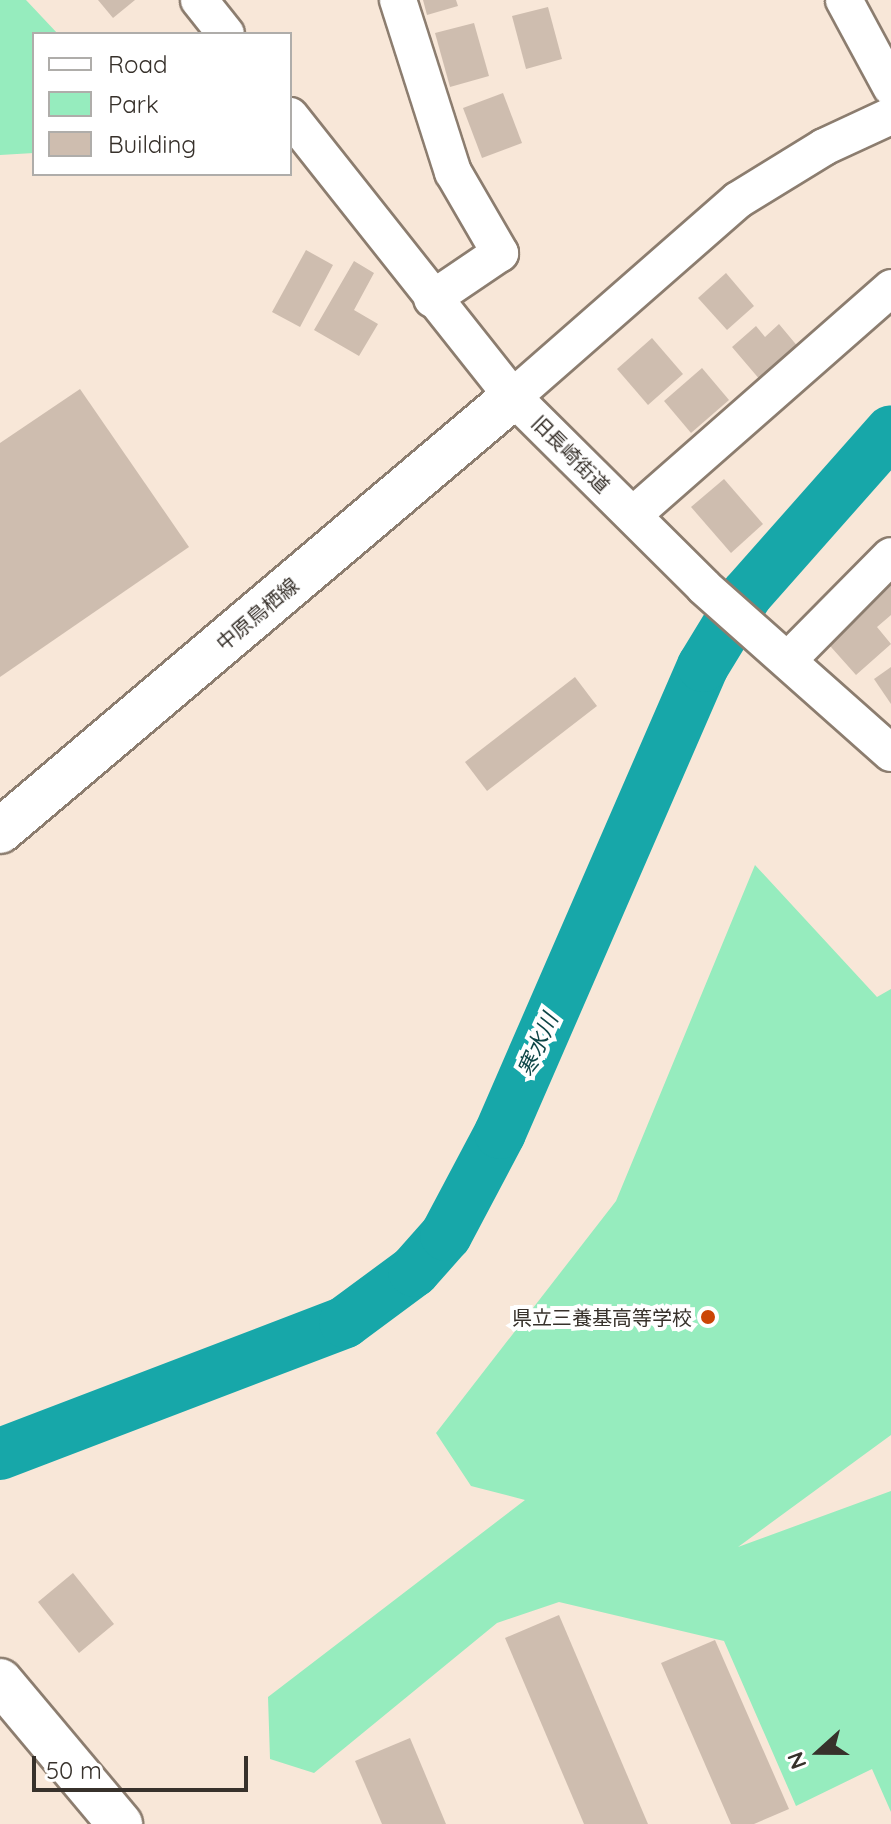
<!DOCTYPE html>
<html>
<head>
<meta charset="utf-8">
<style>
  body { margin:0 }
  #map { position:relative; width:891px; height:1824px; overflow:hidden; background:#f8e7d8; font-family:Quicksand,"Noto Sans JP",sans-serif }
  div>[style] { position:absolute }
  [style*='--x'] { left:calc(var(--x)*1px); top:calc(var(--y)*1px); width:calc(var(--w)*1px); rotate:calc(var(--a)*1deg) }
  .green>* { inset:0; background:#96ecbe }
  .river>* { height:52px; margin:-26px; padding:0 26px; transform-origin:26px; border-radius:26px; background:#17a7a9 }
  .building>* { inset:0; background:#cebdaf }
  .roads { filter:drop-shadow(2px 0 #8c7d6f) drop-shadow(-2px 0 #8c7d6f) drop-shadow(0 2px #8c7d6f) drop-shadow(0 -2px #8c7d6f) }
  .minor>* { height:36px; margin:-18px; padding:0 18px; transform-origin:18px; border-radius:18px; background:#fff }
  .major>* { height:44px; margin:-22px; padding:0 22px; transform-origin:22px; border-radius:22px; background:#fff }
  .highway>* { height:44px; margin:-22px; padding:0 22px; transform-origin:22px; border-radius:22px; background:#fff }
  .dots>* { width:22px; height:22px; translate:-50% -50%; box-sizing:border-box; border:4px solid #fff; border-radius:50% }
  span { translate:-50% -50%; white-space:nowrap; text-align:center; line-height:1.15; -webkit-text-stroke:8px #fff; paint-order:stroke }
  .street-label { font-size:20px; color:#37312b }
  .poi-label { font-size:20px; color:#37312b }
  .right { translate:-100% -50%; text-align:right }
  .water-label { font-size:22px; color:#0e4647; font-style:italic }
  .legend { position:absolute; left:32px; top:32px; width:260px; height:144px; box-sizing:border-box; background:#fff; border:2px solid #afadaa; margin:0; padding:10px 14px; list-style:none; font-size:24px; color:#37312b }
  .legend li { display:flex; align-items:center; gap:16px; height:40px }
  .legend b { width:40px; border:2px solid #afadaa }
  .north { position:absolute; left:779px; top:1712px; width:80px; height:80px; -webkit-text-stroke:6px #fff; paint-order:stroke; rotate:249deg; font-size:22px; font-weight:700; line-height:32px; text-align:center; color:#37312b }
  .north::after { content:''; display:block; margin:auto; width:28px; height:36px; background:#37312b; clip-path:polygon(50% 0,100% 100%,50% 72%,0 100%) }
  .scale { position:absolute; left:32px; top:1756px; width:216px; height:36px; box-sizing:border-box; border:4px solid #37312b; border-top:0; padding-left:10px; font-size:24px; line-height:28px; white-space:nowrap; color:#37312b; -webkit-text-stroke:6px #fff; paint-order:stroke }
</style>
</head>
<body>
<div id="map">
  <div class="green">
    <i style="clip-path:polygon(0 0,26px 0,58px 34px,34px 34px,34px 153px,0 155px)"></i>
    <i style="clip-path:polygon(755px 865px,877px 997px,891px 989px,891px 1435px,738px 1547px,891px 1491px,891px 1812px,872px 1769px,796px 1806px,724px 1641px,559px 1602px,497px 1623px,314px 1773px,270px 1759px,268px 1697px,525px 1500px,471px 1486px,436px 1433px,616px 1201px)"></i>
  </div>
  <div class="river">
    <i style="--x:0;--y:1454;--w:369;--a:-20.9"></i>
    <i style="--x:345;--y:1322;--w:86;--a:-36.5"></i>
    <i style="--x:414;--y:1271;--w:48;--a:-48.4"></i>
    <i style="--x:446;--y:1235;--w:115;--a:-62.1"></i>
    <i style="--x:500;--y:1133;--w:509;--a:-66.51"></i>
    <i style="--x:703;--y:666;--w:84;--a:-58.6"></i>
    <i style="--x:747;--y:594;--w:217;--a:-48.5"></i>
  </div>
  <div class="building">
    <i style="clip-path:polygon(98px 0,135px 0,113px 18px)"></i>
    <i style="clip-path:polygon(423px 0,456px 0,458px 6px,427px 15px)"></i>
    <i style="clip-path:polygon(548px 7px,562px 59px,526px 69px,512px 16px)"></i>
    <i style="clip-path:polygon(474px 23px,489px 76px,450px 87px,435px 33px)"></i>
    <i style="clip-path:polygon(503px 93px,522px 143px,482px 158px,463px 108px)"></i>
    <i style="clip-path:polygon(306px 250px,333px 265px,300px 327px,272px 312px)"></i>
    <i style="clip-path:polygon(354px 261px,374px 273px,354px 310px,378px 324px,359px 356px,314px 330px)"></i>
    <i style="clip-path:polygon(726px 273px,754px 306px,727px 330px,698px 298px)"></i>
    <i style="clip-path:polygon(779px 324px,799px 348px,761px 381px,732px 347px,756px 326px,765px 337px)"></i>
    <i style="clip-path:polygon(652px 338px,683px 374px,648px 405px,617px 369px)"></i>
    <i style="clip-path:polygon(702px 368px,729px 400px,691px 433px,664px 401px)"></i>
    <i style="clip-path:polygon(80px 389px,189px 547px,0 677px,0 443px)"></i>
    <i style="clip-path:polygon(724px 479px,763px 524px,731px 553px,691px 507px)"></i>
    <i style="clip-path:polygon(891px 578px,891px 615px,877px 627px,891px 644px,856px 675px,823px 638px)"></i>
    <i style="clip-path:polygon(891px 667px,891px 704px,874px 679px)"></i>
    <i style="clip-path:polygon(575px 677px,597px 706px,487px 791px,465px 762px)"></i>
    <i style="clip-path:polygon(73px 1573px,114px 1624px,79px 1653px,38px 1602px)"></i>
    <i style="clip-path:polygon(559px 1615px,648px 1824px,584px 1824px,505px 1638px)"></i>
    <i style="clip-path:polygon(715px 1640px,789px 1809px,754px 1824px,731px 1824px,661px 1663px)"></i>
    <i style="clip-path:polygon(410px 1738px,446px 1824px,382px 1824px,355px 1761px)"></i>
  </div>
  <div class="roads">
    <div class="minor">
      <i style="--x:199;--y:0;--w:43;--a:51.5"></i>
      <i style="--x:398;--y:0;--w:181;--a:72.3"></i>
      <i style="--x:453;--y:172;--w:94;--a:59.9"></i>
      <i style="--x:500;--y:253;--w:82;--a:145.9"></i>
      <i style="--x:844;--y:0;--w:99;--a:61.6"></i>
      <i style="--x:290;--y:116;--w:359;--a:51.6"></i>
      <i style="--x:513;--y:397;--w:269;--a:44.8"></i>
      <i style="--x:704;--y:587;--w:250;--a:41.6"></i>
      <i style="--x:513;--y:397;--w:299;--a:-41.2"></i>
      <i style="--x:738;--y:200;--w:101;--a:-31.6"></i>
      <i style="--x:824;--y:147;--w:74;--a:-24.8"></i>
      <i style="--x:633;--y:515;--w:344;--a:-41.3"></i>
      <i style="--x:788;--y:660;--w:146;--a:-45.3"></i>
    </div>
    <div class="major">
      <i style="--x:0;--y:831;--w:672;--a:-40.23"></i>
    </div>
    <div class="highway">
      <i style="--x:0;--y:1681;--w:187;--a:50"></i>
    </div>
  </div>
  <div class="dots">
    <i style="left:708px;top:1317px;background:#cb4506"></i>
  </div>
  <div class="street-label">
    <span style="left:571px;top:454px;rotate:45deg">旧長崎街道</span>
    <span style="left:257px;top:614px;rotate:-40deg">中原鳥栖線</span>
  </div>
  <div class="poi-label">
    <span class="right" style="left:692px;top:1317px">県立三養基高等学校</span>
  </div>
  <div class="water-label">
    <span style="left:538px;top:1045px;rotate:-66deg">寒水川</span>
  </div>
  <ul class="legend">
  <li><b style="height:10px;background:#fff"></b>Road</li>
  <li><b style="height:22px;background:#96ecbe"></b>Park</li>
  <li><b style="height:22px;background:#cebdaf"></b>Building</li>
  </ul>
  <div class="north">N</div>
  <div class="scale">50 m</div>
</div>
</body>
</html>
